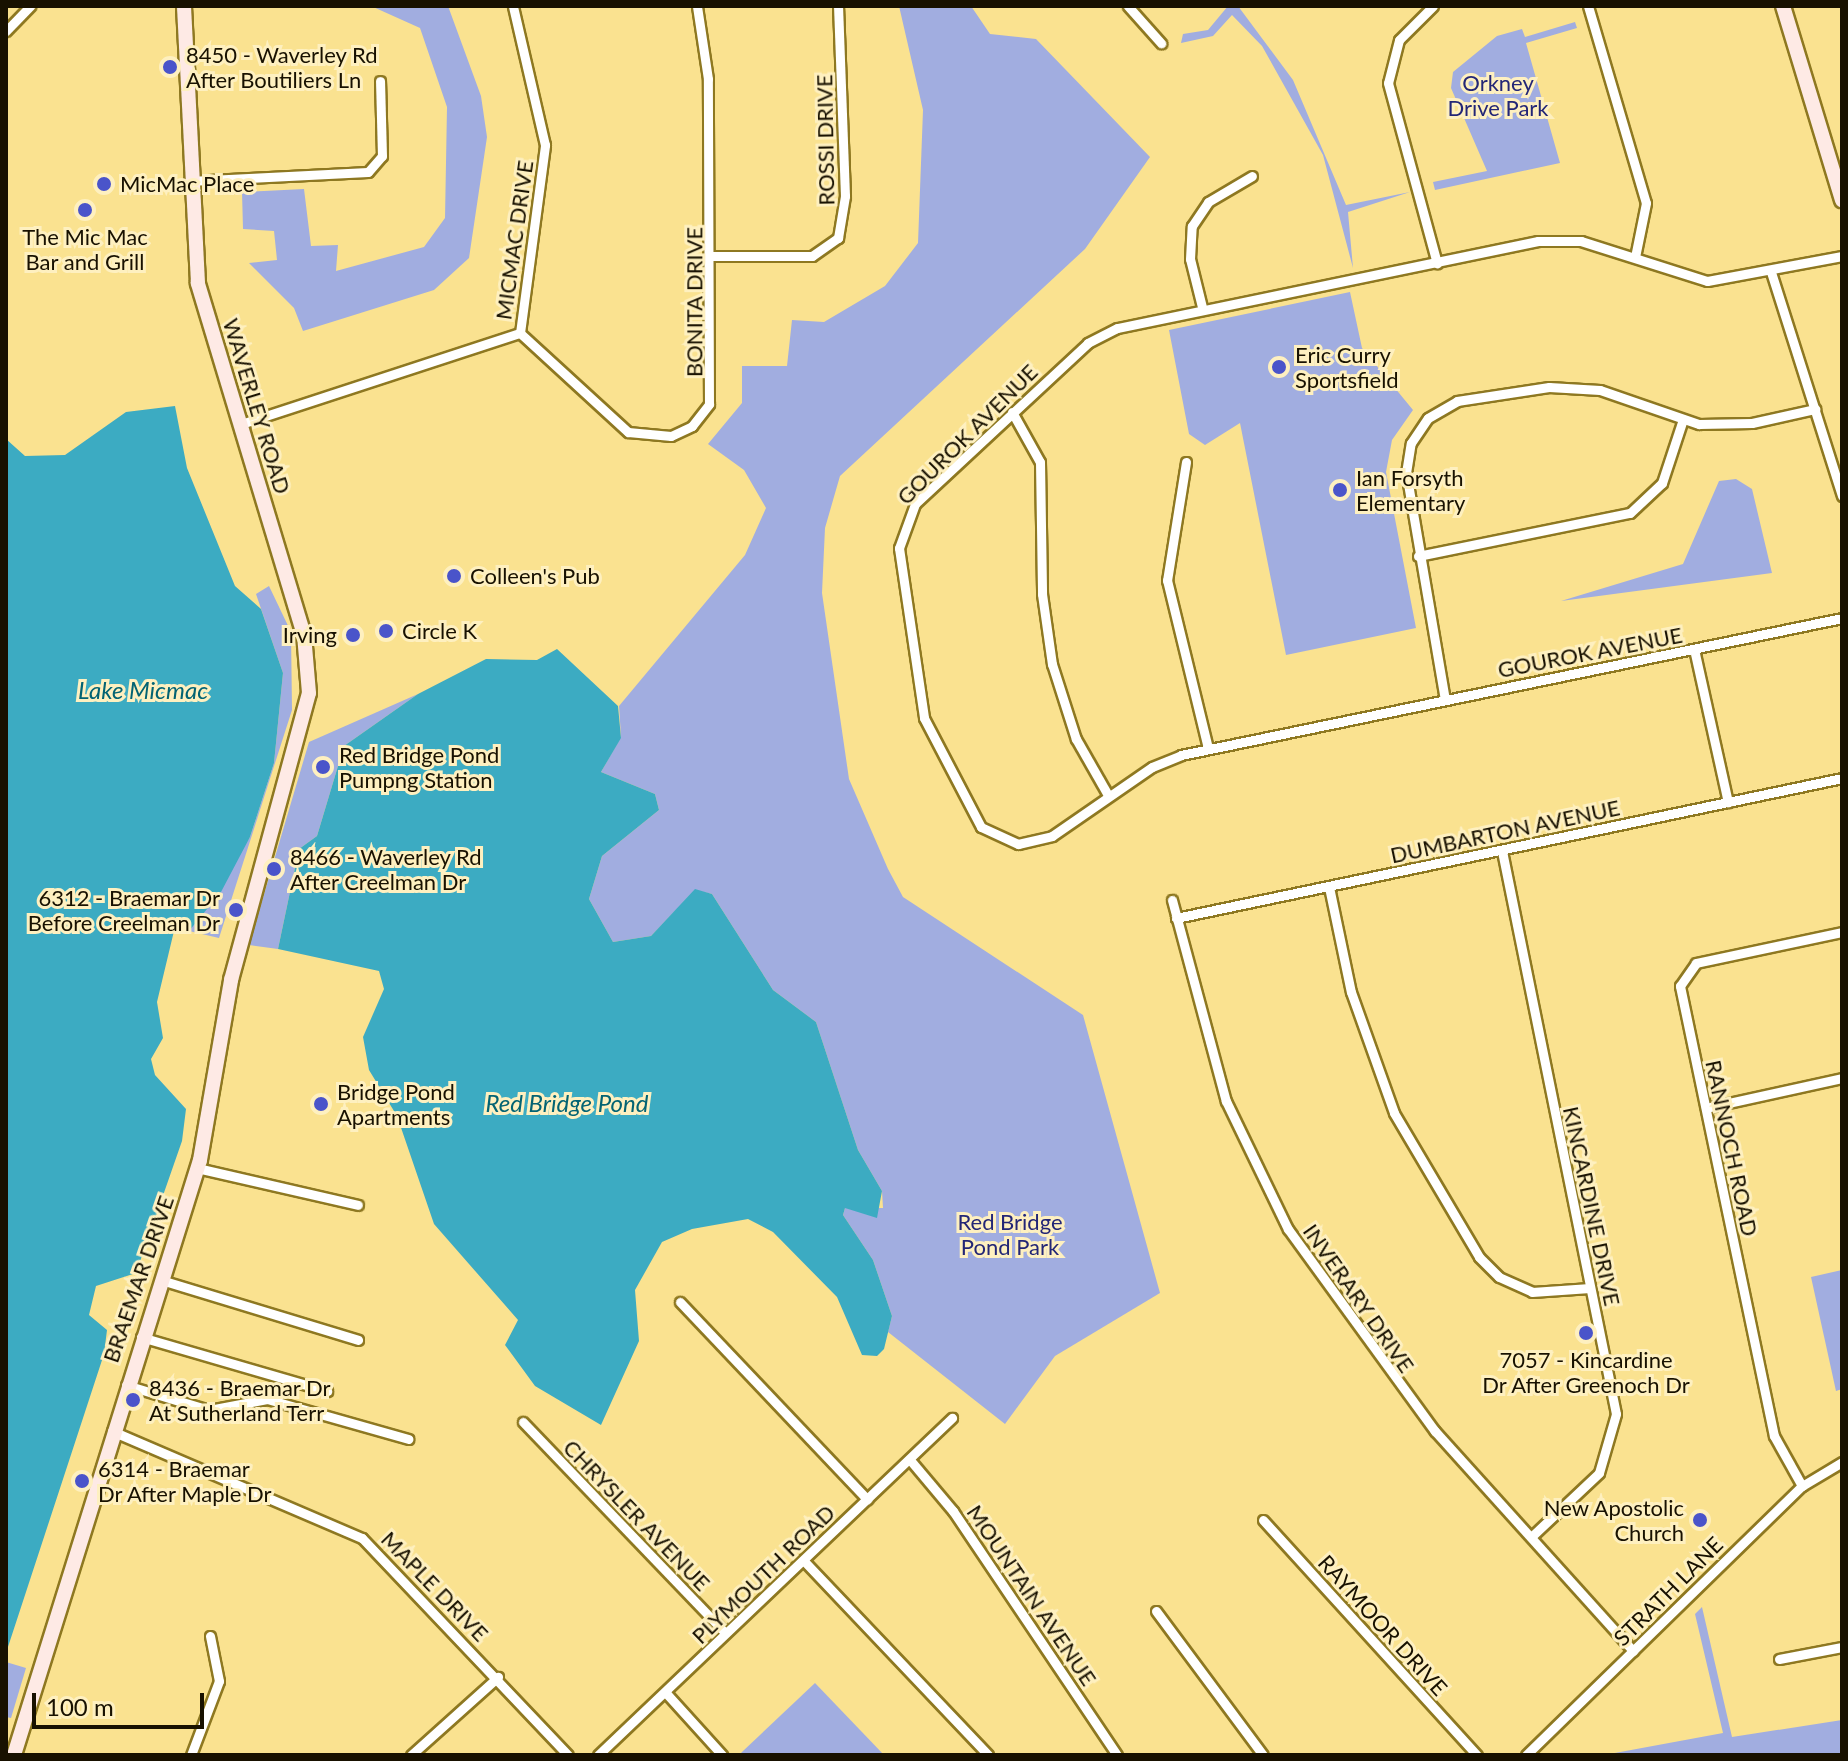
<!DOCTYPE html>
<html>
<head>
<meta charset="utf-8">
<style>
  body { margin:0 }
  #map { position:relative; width:1848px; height:1761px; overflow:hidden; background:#fae290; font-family:Lato,sans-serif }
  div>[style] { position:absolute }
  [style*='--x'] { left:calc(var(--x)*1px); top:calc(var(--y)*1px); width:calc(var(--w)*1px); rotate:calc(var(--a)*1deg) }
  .green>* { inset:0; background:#a1ade0 }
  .water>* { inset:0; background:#3cabc2 }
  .roads { filter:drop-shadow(2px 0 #8e7821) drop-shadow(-2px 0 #8e7821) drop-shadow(0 2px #8e7821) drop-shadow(0 -2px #8e7821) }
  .street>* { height:9px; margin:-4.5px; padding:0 4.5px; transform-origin:4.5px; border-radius:4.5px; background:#fff }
  .secondary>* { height:14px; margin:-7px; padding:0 7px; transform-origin:7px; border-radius:7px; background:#feeae5 }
  .dots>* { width:22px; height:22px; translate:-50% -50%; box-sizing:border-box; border:4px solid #fef0c0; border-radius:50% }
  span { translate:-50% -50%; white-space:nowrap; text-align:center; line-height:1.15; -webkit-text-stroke:6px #fef0c0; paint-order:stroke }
  .poi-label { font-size:22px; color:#181100 }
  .left { translate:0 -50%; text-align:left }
  .right { translate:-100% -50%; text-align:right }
  .park-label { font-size:22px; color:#232676 }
  .street-label { font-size:22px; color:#181100 }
  .water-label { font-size:24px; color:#036373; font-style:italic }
  .frame { position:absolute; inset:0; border:8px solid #181100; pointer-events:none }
  .scale { position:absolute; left:32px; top:1693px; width:172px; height:36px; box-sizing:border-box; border:4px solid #181100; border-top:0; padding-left:10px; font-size:24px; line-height:28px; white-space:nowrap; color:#181100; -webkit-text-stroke:6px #fef0c0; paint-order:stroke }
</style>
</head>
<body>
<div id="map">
  <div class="green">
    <i style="clip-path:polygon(371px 6px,448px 6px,481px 96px,487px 137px,469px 258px,434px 290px,303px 331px,294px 308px,249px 263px,277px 260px,274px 231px,243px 229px,242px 192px,304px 189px,311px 246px,338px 245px,336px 271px,424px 247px,445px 218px,447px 107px,420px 28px)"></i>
    <i style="clip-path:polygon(899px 6px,971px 6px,990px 34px,1036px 39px,1150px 157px,1085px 249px,840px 476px,825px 528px,822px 593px,849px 779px,888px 869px,903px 897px,1083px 1015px,1160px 1293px,1055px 1356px,1005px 1424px,888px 1332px,892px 1316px,873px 1260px,843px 1215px,845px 1208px,883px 1208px,882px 1191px,858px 1150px,816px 1022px,773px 990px,712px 894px,695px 890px,651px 936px,613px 942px,589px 899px,602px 856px,659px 810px,655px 794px,601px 772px,621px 737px,619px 706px,745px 555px,766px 508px,744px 470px,708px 444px,742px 403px,742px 366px,787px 366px,792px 320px,824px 322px,885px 286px,918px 243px,923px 110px)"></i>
    <i style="clip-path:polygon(1228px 6px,1238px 6px,1293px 80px,1346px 205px,1410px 192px,1348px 212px,1353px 268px,1323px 155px,1262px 46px,1232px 15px,1213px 36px,1181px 43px,1183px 34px,1208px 30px)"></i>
    <i style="clip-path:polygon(1575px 22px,1577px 28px,1526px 43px,1560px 163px,1435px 190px,1433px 182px,1487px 171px,1451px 88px,1453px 72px,1497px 36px,1522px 29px,1525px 37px)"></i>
    <i style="clip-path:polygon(1350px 292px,1362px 348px,1413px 410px,1392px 440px,1386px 472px,1416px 628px,1286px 655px,1240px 423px,1205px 445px,1189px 434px,1169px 330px)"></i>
    <i style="clip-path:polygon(1736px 479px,1752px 489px,1772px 573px,1561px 601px,1683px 564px,1719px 481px)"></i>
    <i style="clip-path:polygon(269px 586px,291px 632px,292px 710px,219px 938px,189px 931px,250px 837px,274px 763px,283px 673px,256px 594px)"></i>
    <i style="clip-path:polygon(418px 694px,344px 746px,317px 836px,299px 849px,278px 949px,249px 945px,309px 742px)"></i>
    <i style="clip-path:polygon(1842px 1270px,1842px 1389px,1836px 1391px,1811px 1277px)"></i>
    <i style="clip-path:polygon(1702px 1607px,1732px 1737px,1842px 1720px,1842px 1755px,1604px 1755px,1723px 1733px,1695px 1614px)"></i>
    <i style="clip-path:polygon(6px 1662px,26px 1668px,11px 1718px,6px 1717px)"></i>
    <i style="clip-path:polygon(815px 1683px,884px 1755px,739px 1755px,743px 1751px)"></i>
  </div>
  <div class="water">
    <i style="clip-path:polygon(175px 406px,187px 468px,235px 586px,261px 609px,283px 673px,274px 763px,250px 837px,221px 892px,189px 931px,174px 931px,157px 1002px,163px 1038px,151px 1059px,155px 1075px,186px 1109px,182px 1141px,136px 1273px,96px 1286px,89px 1315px,107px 1330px,104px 1354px,6px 1653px,6px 439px,25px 456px,65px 455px,126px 412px)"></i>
    <i style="clip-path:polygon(557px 649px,618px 706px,621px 738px,601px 772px,655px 794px,659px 810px,602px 856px,589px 899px,613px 942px,651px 936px,695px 889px,712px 894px,773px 990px,816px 1022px,858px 1150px,882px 1191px,877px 1218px,845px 1208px,843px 1215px,873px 1260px,892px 1316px,884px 1349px,877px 1356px,862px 1355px,837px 1297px,773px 1232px,748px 1219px,692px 1229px,662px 1242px,635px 1290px,639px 1341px,601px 1425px,535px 1386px,505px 1345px,518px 1320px,434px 1224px,397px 1116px,369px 1070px,363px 1037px,384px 989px,379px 971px,278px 949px,299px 849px,317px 836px,344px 746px,418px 694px,486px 659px,537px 660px)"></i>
  </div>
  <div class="roads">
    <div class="street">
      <i style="--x:1128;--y:6;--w:50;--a:48.3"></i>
      <i style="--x:1433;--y:6;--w:48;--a:135"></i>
      <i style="--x:1399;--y:40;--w:44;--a:104.3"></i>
      <i style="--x:1388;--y:83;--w:187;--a:74.8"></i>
      <i style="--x:1588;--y:6;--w:205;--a:73.6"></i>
      <i style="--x:1646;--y:203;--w:55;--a:101.5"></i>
      <i style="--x:6;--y:31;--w:35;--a:-46"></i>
      <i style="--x:189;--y:181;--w:179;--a:-2.9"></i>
      <i style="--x:368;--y:172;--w:21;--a:-49"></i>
      <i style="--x:382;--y:156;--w:75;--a:-91.5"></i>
      <i style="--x:713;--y:256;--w:99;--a:0"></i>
      <i style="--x:812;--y:256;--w:32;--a:-35"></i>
      <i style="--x:838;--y:238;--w:43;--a:-80.5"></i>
      <i style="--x:845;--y:196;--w:190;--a:-92.1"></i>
      <i style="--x:1842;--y:256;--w:137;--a:169.5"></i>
      <i style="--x:1707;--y:281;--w:132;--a:-162.4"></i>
      <i style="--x:1581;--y:241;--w:43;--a:180"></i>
      <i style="--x:1538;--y:241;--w:430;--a:168.3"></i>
      <i style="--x:1117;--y:328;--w:33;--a:153"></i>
      <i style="--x:1088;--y:343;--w:236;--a:137.1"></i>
      <i style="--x:915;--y:504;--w:47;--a:110"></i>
      <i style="--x:899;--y:548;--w:172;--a:81.6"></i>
      <i style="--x:924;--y:718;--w:123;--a:62.4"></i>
      <i style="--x:981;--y:827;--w:41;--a:24.7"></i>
      <i style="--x:1018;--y:844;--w:35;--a:-13"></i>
      <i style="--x:1052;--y:836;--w:121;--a:-34.6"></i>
      <i style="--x:1152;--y:767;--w:31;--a:-22"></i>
      <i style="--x:1181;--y:755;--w:675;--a:-11.71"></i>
      <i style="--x:1771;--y:272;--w:235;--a:72.4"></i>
      <i style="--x:1202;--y:307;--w:49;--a:-104"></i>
      <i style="--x:1190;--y:259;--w:33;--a:-87"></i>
      <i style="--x:1192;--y:226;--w:29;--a:-56"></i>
      <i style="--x:1208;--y:202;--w:51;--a:-30.6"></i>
      <i style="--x:520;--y:333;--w:147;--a:42.5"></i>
      <i style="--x:628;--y:432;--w:43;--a:5.3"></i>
      <i style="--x:671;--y:436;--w:23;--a:-25"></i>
      <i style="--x:692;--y:426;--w:28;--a:-52"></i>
      <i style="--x:709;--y:404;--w:325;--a:-90.2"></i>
      <i style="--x:708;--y:79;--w:74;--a:-98.6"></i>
      <i style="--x:1012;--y:412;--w:57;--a:60.8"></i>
      <i style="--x:1040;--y:462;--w:132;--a:89.1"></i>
      <i style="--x:1042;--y:594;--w:71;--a:81.9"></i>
      <i style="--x:1052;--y:664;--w:79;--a:72.3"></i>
      <i style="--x:1076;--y:739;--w:64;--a:60.3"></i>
      <i style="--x:241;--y:424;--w:293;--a:-18.1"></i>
      <i style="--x:520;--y:333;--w:190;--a:-82.4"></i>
      <i style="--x:545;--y:145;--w:143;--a:-103"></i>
      <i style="--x:1186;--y:462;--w:120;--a:99.1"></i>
      <i style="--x:1167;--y:580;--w:173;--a:76.3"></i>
      <i style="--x:1418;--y:556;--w:216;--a:-11.5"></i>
      <i style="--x:1630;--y:513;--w:44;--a:-43.2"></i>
      <i style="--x:1662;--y:483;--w:67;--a:-71.8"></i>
      <i style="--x:1694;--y:649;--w:157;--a:77.5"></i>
      <i style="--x:1445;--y:700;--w:230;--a:-99.7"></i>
      <i style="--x:1406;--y:473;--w:30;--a:-81"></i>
      <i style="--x:1411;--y:443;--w:30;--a:-56"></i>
      <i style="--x:1428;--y:418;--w:34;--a:-30"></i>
      <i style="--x:1457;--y:401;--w:93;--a:-8.7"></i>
      <i style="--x:1549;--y:387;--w:51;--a:3.4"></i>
      <i style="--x:1600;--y:390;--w:105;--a:19"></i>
      <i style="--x:1699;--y:424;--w:53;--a:-1.1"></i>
      <i style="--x:1752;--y:423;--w:65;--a:-12.5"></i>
      <i style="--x:1502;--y:851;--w:574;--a:78.55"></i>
      <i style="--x:1616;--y:1414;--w:61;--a:106.1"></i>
      <i style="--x:1599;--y:1473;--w:93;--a:136.7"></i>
      <i style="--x:1329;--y:887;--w:107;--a:78.2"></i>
      <i style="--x:1351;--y:992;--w:128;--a:70.4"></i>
      <i style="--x:1394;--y:1113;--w:167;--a:59.4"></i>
      <i style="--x:1479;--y:1257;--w:28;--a:45"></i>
      <i style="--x:1499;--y:1277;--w:36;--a:24"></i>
      <i style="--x:1532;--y:1292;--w:58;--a:-3.9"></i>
      <i style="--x:1172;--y:900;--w:208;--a:75"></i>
      <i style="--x:1226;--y:1101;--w:142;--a:64.2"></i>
      <i style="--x:1288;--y:1229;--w:250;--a:54"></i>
      <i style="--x:1435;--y:1431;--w:296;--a:48"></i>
      <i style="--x:1176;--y:918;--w:681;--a:-11.87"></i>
      <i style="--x:1706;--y:1108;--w:139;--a:-12.4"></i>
      <i style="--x:197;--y:1168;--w:165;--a:12.9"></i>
      <i style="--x:161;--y:1280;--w:206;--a:16.9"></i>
      <i style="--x:680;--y:1302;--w:272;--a:46.5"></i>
      <i style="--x:141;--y:1337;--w:194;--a:16.2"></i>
      <i style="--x:126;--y:1385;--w:87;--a:16.8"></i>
      <i style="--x:209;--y:1410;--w:59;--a:-10.7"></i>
      <i style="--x:267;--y:1399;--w:147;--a:15.8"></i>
      <i style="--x:523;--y:1422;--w:292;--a:46.2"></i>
      <i style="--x:112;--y:1431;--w:272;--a:23.2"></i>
      <i style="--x:362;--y:1538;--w:299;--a:46.5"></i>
      <i style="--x:911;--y:1461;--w:65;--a:50"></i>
      <i style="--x:953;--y:1511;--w:294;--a:56.1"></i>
      <i style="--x:1802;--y:1486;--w:57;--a:-119.2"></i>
      <i style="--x:1774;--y:1436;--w:460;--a:-101.8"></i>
      <i style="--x:1680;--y:986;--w:28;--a:-55"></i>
      <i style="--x:1696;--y:963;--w:149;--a:-12"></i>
      <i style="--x:1263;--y:1520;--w:318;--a:47.7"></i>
      <i style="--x:805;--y:1562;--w:266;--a:46.5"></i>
      <i style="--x:1156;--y:1611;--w:179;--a:53.4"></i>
      <i style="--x:1779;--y:1659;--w:64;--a:-10.8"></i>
      <i style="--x:666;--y:1693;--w:84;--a:47.9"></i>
      <i style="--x:191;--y:1755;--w:79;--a:-69.3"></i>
      <i style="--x:219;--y:1681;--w:46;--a:-101.3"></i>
      <i style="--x:411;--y:1755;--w:117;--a:-41.9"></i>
      <i style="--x:598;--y:1755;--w:489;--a:-43.6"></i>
      <i style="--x:1526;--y:1755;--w:385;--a:-44.3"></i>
      <i style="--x:1802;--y:1486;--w:47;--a:-31"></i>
    </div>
    <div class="secondary">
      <i style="--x:1783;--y:6;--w:203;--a:73.1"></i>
      <i style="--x:14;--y:1755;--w:623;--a:-72.64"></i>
      <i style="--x:200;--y:1160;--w:183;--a:-80.2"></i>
      <i style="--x:231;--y:980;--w:297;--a:-74.8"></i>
      <i style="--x:309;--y:693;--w:58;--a:-94.9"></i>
      <i style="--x:304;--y:635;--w:368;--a:-106.8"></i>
      <i style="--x:198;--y:283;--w:277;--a:-92.9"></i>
    </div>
  </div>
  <div class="dots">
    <i style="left:170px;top:67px;background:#4a54ca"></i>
    <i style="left:104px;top:184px;background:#4a54ca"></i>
    <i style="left:85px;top:210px;background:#4a54ca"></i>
    <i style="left:1279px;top:367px;background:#4a54ca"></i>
    <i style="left:1340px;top:490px;background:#4a54ca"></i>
    <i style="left:454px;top:576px;background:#4a54ca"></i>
    <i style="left:386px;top:631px;background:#4a54ca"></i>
    <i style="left:353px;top:635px;background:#4a54ca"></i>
    <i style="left:323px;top:767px;background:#4a54ca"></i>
    <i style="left:274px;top:869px;background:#4a54ca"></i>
    <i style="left:236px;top:910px;background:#4a54ca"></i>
    <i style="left:321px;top:1104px;background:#4a54ca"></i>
    <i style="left:1586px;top:1333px;background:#4a54ca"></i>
    <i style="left:133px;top:1400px;background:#4a54ca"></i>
    <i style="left:82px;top:1481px;background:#4a54ca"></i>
    <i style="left:1700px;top:1520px;background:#4a54ca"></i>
  </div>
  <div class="poi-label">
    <span class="left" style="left:186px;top:67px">8450 - Waverley Rd<br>After Boutiliers Ln</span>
    <span class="left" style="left:120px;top:184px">MicMac Place</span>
    <span style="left:85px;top:249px">The Mic Mac<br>Bar and Grill</span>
    <span class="left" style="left:1295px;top:367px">Eric Curry<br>Sportsfield</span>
    <span class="left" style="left:1356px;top:490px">Ian Forsyth<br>Elementary</span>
    <span class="left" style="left:470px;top:576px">Colleen's Pub</span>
    <span class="left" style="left:402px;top:631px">Circle K</span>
    <span class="right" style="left:337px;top:635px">Irving</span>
    <span class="left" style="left:339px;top:767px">Red Bridge Pond<br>Pumpng Station</span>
    <span class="left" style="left:290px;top:869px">8466 - Waverley Rd<br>After Creelman Dr</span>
    <span class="right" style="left:220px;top:910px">6312 - Braemar Dr<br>Before Creelman Dr</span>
    <span class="left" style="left:337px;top:1104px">Bridge Pond<br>Apartments</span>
    <span style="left:1586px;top:1372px">7057 - Kincardine<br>Dr After Greenoch Dr</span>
    <span class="left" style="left:149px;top:1400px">8436 - Braemar Dr<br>At Sutherland Terr</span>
    <span class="left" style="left:98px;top:1481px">6314 - Braemar<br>Dr After Maple Dr</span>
    <span class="right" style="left:1684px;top:1520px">New Apostolic<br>Church</span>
  </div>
  <div class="park-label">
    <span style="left:1498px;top:95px">Orkney<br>Drive Park</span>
    <span style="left:1010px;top:1234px">Red Bridge<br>Pond Park</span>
  </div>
  <div class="street-label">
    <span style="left:825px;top:140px;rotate:-91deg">ROSSI DRIVE</span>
    <span style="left:514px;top:240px;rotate:-82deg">MICMAC DRIVE</span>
    <span style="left:694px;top:302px;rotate:-90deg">BONITA DRIVE</span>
    <span style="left:257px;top:406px;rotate:73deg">WAVERLEY ROAD</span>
    <span style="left:967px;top:434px;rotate:-45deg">GOUROK AVENUE</span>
    <span style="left:1590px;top:652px;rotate:-11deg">GOUROK AVENUE</span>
    <span style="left:1505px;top:831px;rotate:-12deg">DUMBARTON AVENUE</span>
    <span style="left:1732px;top:1148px;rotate:78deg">RANNOCH ROAD</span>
    <span style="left:1592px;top:1206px;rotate:78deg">KINCARDINE DRIVE</span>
    <span style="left:138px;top:1279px;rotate:-71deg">BRAEMAR DRIVE</span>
    <span style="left:1359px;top:1298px;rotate:55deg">INVERARY DRIVE</span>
    <span style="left:637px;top:1515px;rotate:46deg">CHRYSLER AVENUE</span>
    <span style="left:763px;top:1574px;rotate:-44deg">PLYMOUTH ROAD</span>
    <span style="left:435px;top:1586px;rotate:46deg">MAPLE DRIVE</span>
    <span style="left:1668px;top:1591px;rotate:-45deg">STRATH LANE</span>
    <span style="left:1032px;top:1595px;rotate:56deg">MOUNTAIN AVENUE</span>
    <span style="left:1383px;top:1625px;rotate:48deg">RAYMOOR DRIVE</span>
  </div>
  <div class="water-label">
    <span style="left:143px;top:690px">Lake Micmac</span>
    <span style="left:567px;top:1103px">Red Bridge Pond</span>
  </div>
  <div class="frame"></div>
  <div class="scale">100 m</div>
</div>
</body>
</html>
